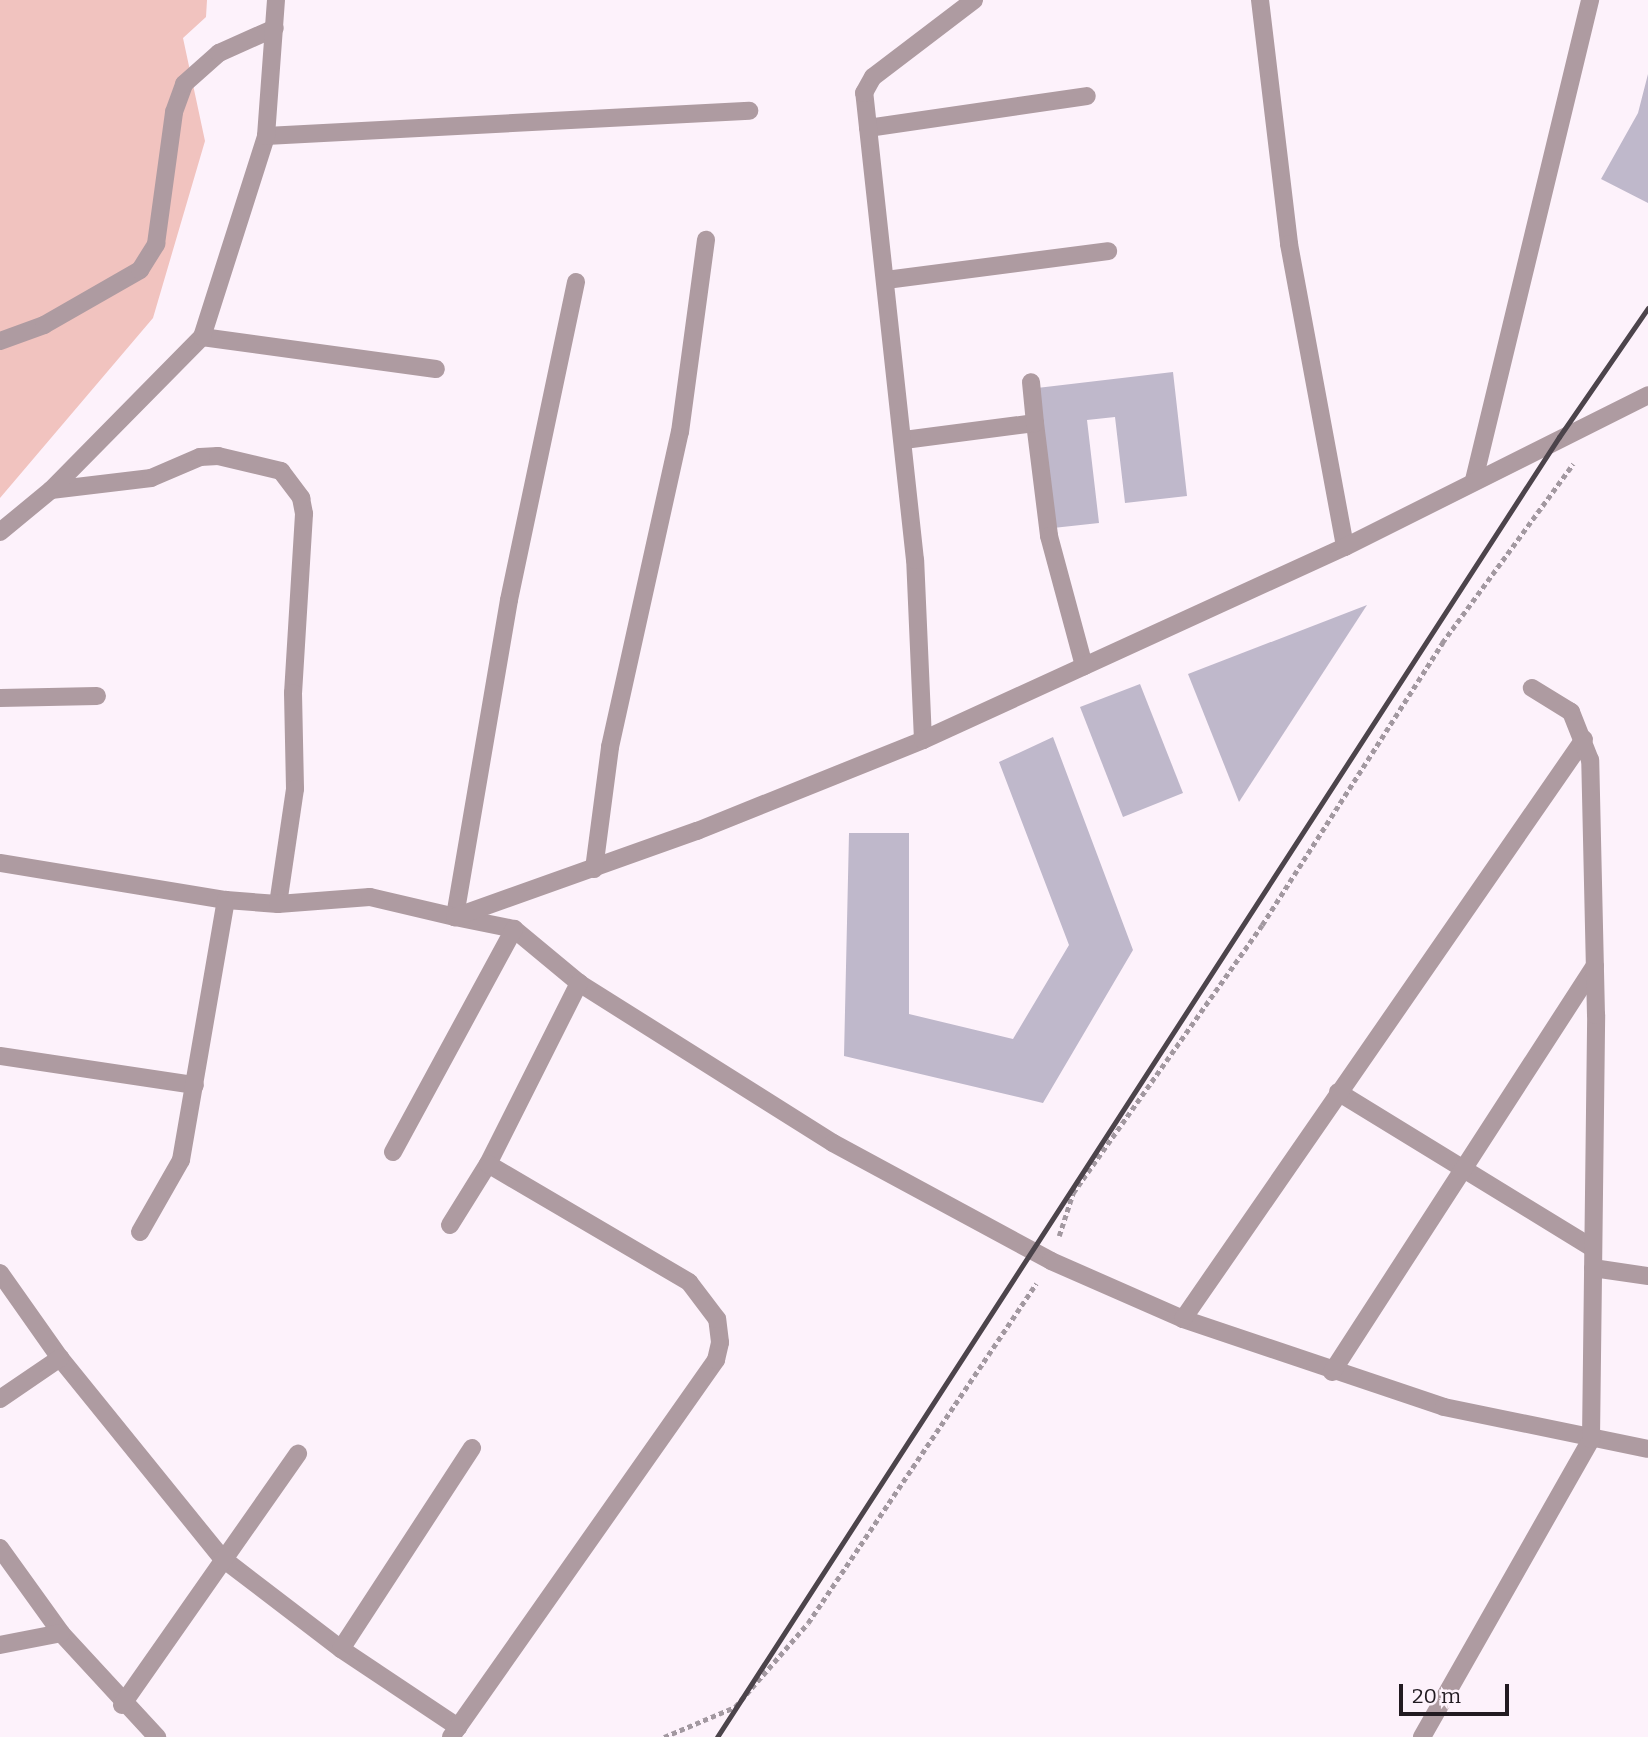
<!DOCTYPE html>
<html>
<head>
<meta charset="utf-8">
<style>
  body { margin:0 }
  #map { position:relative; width:1648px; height:1737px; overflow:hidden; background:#fdf2fb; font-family:Bitter,serif }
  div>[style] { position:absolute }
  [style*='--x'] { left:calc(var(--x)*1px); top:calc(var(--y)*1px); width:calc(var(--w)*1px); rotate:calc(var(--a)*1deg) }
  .green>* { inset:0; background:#f1c3bf }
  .building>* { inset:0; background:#bfb8cb }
  .path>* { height:4.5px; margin-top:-2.25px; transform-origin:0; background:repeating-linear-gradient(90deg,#a298a0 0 5px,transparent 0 8.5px) }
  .minor>* { height:18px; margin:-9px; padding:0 9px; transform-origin:9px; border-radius:9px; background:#ae9ba1 }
  .rail>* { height:5px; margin:-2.5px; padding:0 2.5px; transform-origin:2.5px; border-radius:2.5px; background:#4c444b }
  span { translate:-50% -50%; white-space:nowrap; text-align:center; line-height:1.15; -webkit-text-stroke:6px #fdf2fb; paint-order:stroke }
  .scale { position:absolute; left:1399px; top:1684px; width:110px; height:32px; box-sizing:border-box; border:4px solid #221b21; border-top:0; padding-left:9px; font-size:21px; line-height:24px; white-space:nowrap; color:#221b21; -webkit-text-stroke:5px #fdf2fb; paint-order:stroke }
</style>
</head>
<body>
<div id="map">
  <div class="green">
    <i style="clip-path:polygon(0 0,207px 0,206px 17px,183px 38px,205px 141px,153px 318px,0 498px)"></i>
  </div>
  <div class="building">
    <i style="clip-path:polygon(1648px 74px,1648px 203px,1601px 179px,1638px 113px)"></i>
    <i style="clip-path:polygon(1173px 372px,1187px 496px,1125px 503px,1115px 417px,1087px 420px,1099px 523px,1053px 528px,1037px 388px)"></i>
    <i style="clip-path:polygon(1367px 605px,1239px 802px,1188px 674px)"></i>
    <i style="clip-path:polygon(1140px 684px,1183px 793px,1123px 817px,1080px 707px)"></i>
    <i style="clip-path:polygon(1053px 737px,1133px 950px,1043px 1103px,844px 1056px,849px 833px,909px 833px,909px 1014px,1013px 1039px,1069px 945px,999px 762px)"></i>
  </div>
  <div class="path">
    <i style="--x:1059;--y:1236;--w:45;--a:-72"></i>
    <i style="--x:1073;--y:1193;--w:328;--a:-54.8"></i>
    <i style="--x:1262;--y:925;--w:335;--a:-57.4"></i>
    <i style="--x:1442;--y:643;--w:222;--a:-53.8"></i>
    <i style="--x:664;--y:1737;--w:77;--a:-22.9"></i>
    <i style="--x:735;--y:1707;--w:111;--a:-49"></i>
    <i style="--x:808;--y:1623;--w:409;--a:-56.1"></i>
  </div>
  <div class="minor">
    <i style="--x:1260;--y:0;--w:246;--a:83.2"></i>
    <i style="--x:1289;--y:244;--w:308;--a:79.5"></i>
    <i style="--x:868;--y:128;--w:221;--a:-8.3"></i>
    <i style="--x:266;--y:136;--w:484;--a:-3"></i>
    <i style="--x:886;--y:280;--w:224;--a:-7.4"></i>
    <i style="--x:576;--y:282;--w:325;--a:101.9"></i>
    <i style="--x:509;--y:600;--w:322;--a:99.7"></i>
    <i style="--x:455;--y:917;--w:60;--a:11.5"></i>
    <i style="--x:514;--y:929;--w:85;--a:39.7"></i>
    <i style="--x:579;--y:983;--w:300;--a:32.2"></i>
    <i style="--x:833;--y:1143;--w:248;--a:28.4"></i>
    <i style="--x:1051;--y:1261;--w:144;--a:23.7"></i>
    <i style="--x:1183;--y:1319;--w:275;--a:18.6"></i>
    <i style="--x:1444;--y:1407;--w:208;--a:11.6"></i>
    <i style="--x:202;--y:337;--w:236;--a:7.8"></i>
    <i style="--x:0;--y:341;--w:47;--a:-20"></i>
    <i style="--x:44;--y:325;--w:111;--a:-29.8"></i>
    <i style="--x:140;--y:270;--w:31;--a:-58"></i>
    <i style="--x:156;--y:244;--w:133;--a:-82.2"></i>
    <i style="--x:174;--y:112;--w:30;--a:-70"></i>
    <i style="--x:184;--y:84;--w:47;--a:-41.5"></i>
    <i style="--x:219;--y:53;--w:61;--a:-24.1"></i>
    <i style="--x:1035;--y:423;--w:114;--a:82.9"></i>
    <i style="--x:1049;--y:536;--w:135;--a:74.9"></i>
    <i style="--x:904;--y:440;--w:132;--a:-7.4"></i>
    <i style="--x:1035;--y:423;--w:41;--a:-95.6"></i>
    <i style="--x:1474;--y:480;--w:494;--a:-76.4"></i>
    <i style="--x:51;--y:490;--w:101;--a:-6.8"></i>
    <i style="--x:151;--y:478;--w:53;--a:-23.2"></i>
    <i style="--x:200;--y:457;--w:18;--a:-3"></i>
    <i style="--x:218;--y:456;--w:65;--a:13.4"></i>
    <i style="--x:281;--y:471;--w:34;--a:53"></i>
    <i style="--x:301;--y:498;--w:16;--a:79"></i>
    <i style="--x:304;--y:514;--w:179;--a:93.5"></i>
    <i style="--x:293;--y:693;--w:96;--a:88.8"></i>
    <i style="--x:295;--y:789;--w:116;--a:98.4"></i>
    <i style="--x:0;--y:532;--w:66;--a:-39.5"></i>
    <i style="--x:51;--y:490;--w:215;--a:-45.4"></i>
    <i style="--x:202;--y:337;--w:211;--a:-72.3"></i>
    <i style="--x:266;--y:136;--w:136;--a:-85.8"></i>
    <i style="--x:0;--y:698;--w:97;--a:-1.2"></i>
    <i style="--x:923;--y:740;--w:180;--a:-92.5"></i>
    <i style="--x:915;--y:560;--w:470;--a:-96.2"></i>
    <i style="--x:864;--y:93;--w:18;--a:-61"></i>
    <i style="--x:873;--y:77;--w:127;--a:-37.3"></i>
    <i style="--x:0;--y:863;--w:229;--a:9.3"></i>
    <i style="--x:226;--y:900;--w:52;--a:4.4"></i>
    <i style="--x:278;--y:904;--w:92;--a:-4.4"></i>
    <i style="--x:370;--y:897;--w:87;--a:13.2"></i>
    <i style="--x:455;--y:917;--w:257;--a:-19.6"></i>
    <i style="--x:697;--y:831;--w:244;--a:-21.9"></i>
    <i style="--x:923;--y:740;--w:464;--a:-24.6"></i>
    <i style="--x:1345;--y:547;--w:339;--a:-26.6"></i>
    <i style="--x:594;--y:869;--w:123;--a:-82.5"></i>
    <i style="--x:610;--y:747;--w:323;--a:-77.5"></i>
    <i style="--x:680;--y:432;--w:194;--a:-82.3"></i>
    <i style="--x:0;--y:1056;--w:197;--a:8.5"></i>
    <i style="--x:1338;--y:1092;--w:299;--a:31.5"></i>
    <i style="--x:393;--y:1152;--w:254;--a:-61.5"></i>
    <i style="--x:450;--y:1225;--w:72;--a:-58.1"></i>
    <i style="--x:488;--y:1164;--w:203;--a:-63.3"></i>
    <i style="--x:140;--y:1232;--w:83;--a:-60.3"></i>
    <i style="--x:181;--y:1160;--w:264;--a:-80.2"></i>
    <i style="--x:1593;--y:1268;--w:56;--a:8.3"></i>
    <i style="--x:0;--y:1273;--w:104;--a:54.8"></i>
    <i style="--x:60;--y:1358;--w:257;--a:51"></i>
    <i style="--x:222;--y:1558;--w:150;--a:37.4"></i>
    <i style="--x:341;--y:1649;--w:141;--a:33.7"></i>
    <i style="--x:1183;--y:1319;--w:705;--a:-55.34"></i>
    <i style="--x:1332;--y:1372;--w:484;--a:-57.1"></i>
    <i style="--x:0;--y:1399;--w:73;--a:-34.3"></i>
    <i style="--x:0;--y:1548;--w:105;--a:54.3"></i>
    <i style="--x:61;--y:1633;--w:142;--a:47.3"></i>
    <i style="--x:0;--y:1645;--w:62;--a:-11.1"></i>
    <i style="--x:341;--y:1649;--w:240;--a:-56.9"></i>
    <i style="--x:122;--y:1705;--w:307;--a:-55"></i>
    <i style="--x:451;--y:1737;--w:461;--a:-54.9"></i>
    <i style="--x:716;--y:1360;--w:18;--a:-77"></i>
    <i style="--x:720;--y:1342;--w:23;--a:-97"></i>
    <i style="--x:717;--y:1319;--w:46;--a:-127.1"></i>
    <i style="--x:689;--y:1282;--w:233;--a:-149.6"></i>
    <i style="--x:1422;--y:1737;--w:343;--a:-60.4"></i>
    <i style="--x:1591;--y:1439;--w:424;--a:-89.3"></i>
    <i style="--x:1596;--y:1015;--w:255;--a:-91.3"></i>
    <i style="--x:1590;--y:760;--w:52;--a:-111.6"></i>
    <i style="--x:1571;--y:712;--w:46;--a:-148.4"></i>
  </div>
  <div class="rail">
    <i style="--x:717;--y:1737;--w:1549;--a:-57.07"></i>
    <i style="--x:1559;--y:437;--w:157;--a:-55.4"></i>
  </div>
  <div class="scale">20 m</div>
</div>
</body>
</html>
